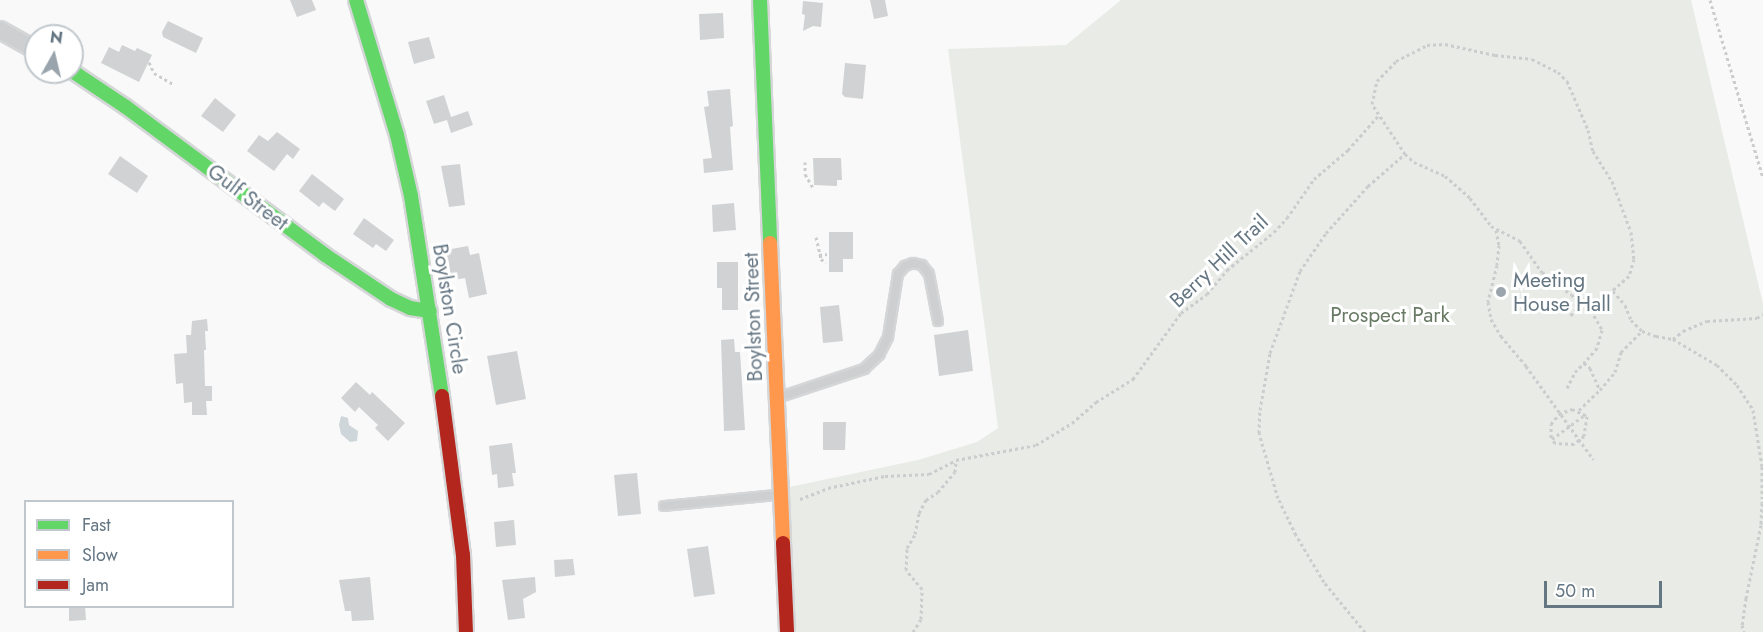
<!DOCTYPE html>
<html>
<head>
<meta charset="utf-8">
<style>
  body { margin:0 }
  #map { position:relative; width:1763px; height:632px; overflow:hidden; background:#f9f9f9; font-family:Jost,sans-serif }
  div>[style] { position:absolute }
  [style*='--x'] { left:calc(var(--x)*1px); top:calc(var(--y)*1px); width:calc(var(--w)*1px); rotate:calc(var(--a)*1deg) }
  .green>* { inset:0; background:#e8ebe6 }
  .water>* { inset:0; background:#ced6d9 }
  .building>* { inset:0; background:#d0d2d3 }
  .path>* { height:3px; margin-top:-1.5px; transform-origin:0; background:repeating-linear-gradient(90deg,#cbcccd 0 3px,transparent 0 6px) }
  .roads { filter:drop-shadow(2px 0 #d5d6d7) drop-shadow(-2px 0 #d5d6d7) drop-shadow(0 2px #d5d6d7) drop-shadow(0 -2px #d5d6d7) }
  .lane>* { height:8px; margin:-4px; padding:0 4px; transform-origin:4px; border-radius:4px; background:#cecfd0 }
  .street>* { height:16px; margin:-8px; padding:0 8px; transform-origin:8px; border-radius:8px; background:#cecfd0 }
  .fast>* { height:14px; margin:-7px; padding:0 7px; transform-origin:7px; border-radius:7px; background:#63d668 }
  .slow>* { height:14px; margin:-7px; padding:0 7px; transform-origin:7px; border-radius:7px; background:#ff974d }
  .jam>* { height:14px; margin:-7px; padding:0 7px; transform-origin:7px; border-radius:7px; background:#b3261e }
  .dots>* { width:16px; height:16px; translate:-50% -50%; box-sizing:border-box; border:3px solid #fff; border-radius:50% }
  span { translate:-50% -50%; white-space:nowrap; text-align:center; line-height:1.15; -webkit-text-stroke:6px #fff; paint-order:stroke }
  .street-label { font-size:21px; color:#657683 }
  .poi-label { font-size:21px; color:#657683 }
  .left { translate:0 -50%; text-align:left }
  .park-label { font-size:21px; color:#687a64 }
  .legend { position:absolute; left:24px; top:500px; width:210px; height:108px; box-sizing:border-box; background:#fff; border:2px solid #c1c8cd; margin:0; padding:8px 10px; list-style:none; font-size:18px; color:#657683 }
  .legend li { display:flex; align-items:center; gap:12px; height:30px }
  .legend b { width:30px; border:2px solid #c1c8cd }
  .north { position:absolute; left:24px; top:24px; width:60px; height:60px; box-sizing:border-box; background:#fff; border:2px solid #c1c8cd; border-radius:50%; rotate:8deg; font-size:16px; font-weight:700; line-height:24px; text-align:center; color:#657683 }
  .north::after { content:''; display:block; margin:auto; width:21px; height:27px; background:#99a4ac; clip-path:polygon(50% 0,100% 100%,50% 72%,0 100%) }
  .scale { position:absolute; left:1544px; top:581px; width:118px; height:27px; box-sizing:border-box; border:3px solid #657683; border-top:0; padding-left:8px; font-size:18px; line-height:21px; white-space:nowrap; color:#657683; -webkit-text-stroke:4px #fff; paint-order:stroke }
</style>
</head>
<body>
<div id="map">
  <div class="green">
    <i style="clip-path:polygon(1121px 0,1691px 0,1763px 304px,1763px 632px,787px 632px,780px 489px,918px 460px,977px 442px,998px 428px,948px 49px,1066px 45px)"></i>
  </div>
  <div class="water">
    <i style="clip-path:polygon(341px 416px,348px 418px,349px 425px,358px 431px,357px 441px,350px 442px,341px 434px,339px 425px)"></i>
  </div>
  <div class="building">
    <i style="clip-path:polygon(290px 0,312px 0,316px 10px,297px 17px)"></i>
    <i style="clip-path:polygon(870px 0,885px 0,888px 16px,874px 19px)"></i>
    <i style="clip-path:polygon(803px 1px,823px 3px,821px 27px,813px 26px,803px 31px,805px 15px,802px 14px)"></i>
    <i style="clip-path:polygon(723px 13px,724px 38px,700px 40px,699px 14px)"></i>
    <i style="clip-path:polygon(168px 21px,203px 38px,196px 53px,163px 37px,162px 32px)"></i>
    <i style="clip-path:polygon(429px 37px,435px 58px,414px 64px,408px 42px)"></i>
    <i style="clip-path:polygon(122px 45px,135px 51px,137px 48px,152px 55px,139px 82px,101px 63px,109px 47px,119px 52px)"></i>
    <i style="clip-path:polygon(845px 63px,866px 65px,863px 99px,845px 97px,842px 94px)"></i>
    <i style="clip-path:polygon(730px 89px,733px 126px,730px 127px,733px 170px,704px 173px,703px 159px,712px 158px,704px 107px,709px 106px,707px 91px)"></i>
    <i style="clip-path:polygon(444px 95px,451px 117px,468px 111px,473px 125px,451px 133px,447px 120px,434px 124px,426px 101px)"></i>
    <i style="clip-path:polygon(215px 98px,236px 115px,223px 132px,201px 116px)"></i>
    <i style="clip-path:polygon(277px 132px,300px 149px,293px 159px,287px 154px,274px 171px,247px 151px,259px 135px,268px 141px)"></i>
    <i style="clip-path:polygon(120px 156px,148px 176px,137px 193px,108px 174px)"></i>
    <i style="clip-path:polygon(813px 158px,841px 158px,842px 180px,837px 180px,837px 186px,814px 185px)"></i>
    <i style="clip-path:polygon(460px 164px,465px 205px,449px 207px,441px 166px)"></i>
    <i style="clip-path:polygon(312px 174px,344px 199px,335px 211px,323px 202px,319px 207px,299px 191px)"></i>
    <i style="clip-path:polygon(734px 203px,736px 230px,713px 232px,712px 205px)"></i>
    <i style="clip-path:polygon(364px 218px,394px 240px,386px 251px,376px 244px,373px 248px,353px 234px)"></i>
    <i style="clip-path:polygon(829px 232px,853px 232px,853px 259px,843px 259px,843px 272px,829px 272px)"></i>
    <i style="clip-path:polygon(468px 246px,470px 255px,479px 253px,487px 294px,469px 298px,465px 278px,454px 280px,451px 277px,446px 250px)"></i>
    <i style="clip-path:polygon(717px 262px,738px 262px,738px 310px,722px 310px,722px 288px,717px 288px)"></i>
    <i style="clip-path:polygon(839px 305px,843px 341px,823px 343px,820px 307px)"></i>
    <i style="clip-path:polygon(207px 319px,208px 331px,205px 331px,206px 350px,204px 350px,205px 386px,212px 386px,212px 401px,206px 401px,207px 415px,192px 415px,192px 402px,184px 403px,183px 383px,176px 384px,174px 354px,187px 353px,186px 335px,191px 335px,192px 321px)"></i>
    <i style="clip-path:polygon(968px 330px,973px 371px,939px 376px,934px 335px)"></i>
    <i style="clip-path:polygon(734px 339px,735px 352px,740px 352px,745px 430px,724px 431px,721px 340px)"></i>
    <i style="clip-path:polygon(517px 351px,526px 399px,496px 405px,487px 356px)"></i>
    <i style="clip-path:polygon(356px 382px,370px 395px,372px 392px,405px 423px,388px 441px,375px 428px,378px 425px,359px 407px,355px 412px,341px 398px)"></i>
    <i style="clip-path:polygon(823px 422px,846px 422px,845px 450px,823px 450px)"></i>
    <i style="clip-path:polygon(512px 443px,516px 473px,512px 473px,514px 486px,498px 488px,497px 474px,492px 475px,489px 446px)"></i>
    <i style="clip-path:polygon(637px 473px,641px 514px,618px 516px,614px 475px)"></i>
    <i style="clip-path:polygon(514px 520px,516px 545px,496px 547px,494px 522px)"></i>
    <i style="clip-path:polygon(708px 546px,715px 594px,694px 597px,687px 549px)"></i>
    <i style="clip-path:polygon(573px 559px,575px 575px,555px 577px,554px 560px)"></i>
    <i style="clip-path:polygon(370px 577px,374px 620px,352px 621px,351px 611px,345px 611px,339px 580px)"></i>
    <i style="clip-path:polygon(535px 577px,536px 592px,523px 599px,525px 618px,508px 620px,502px 580px)"></i>
    <i style="clip-path:polygon(69px 606px,85px 606px,86px 620px,69px 621px)"></i>
  </div>
  <div class="path">
    <i style="--x:1710;--y:0;--w:186;--a:73.4"></i>
    <i style="--x:1495;--y:55;--w:37;--a:6"></i>
    <i style="--x:1532;--y:59;--w:29;--a:27"></i>
    <i style="--x:1558;--y:72;--w:13;--a:45"></i>
    <i style="--x:1567;--y:81;--w:53;--a:66.8"></i>
    <i style="--x:1588;--y:130;--w:22;--a:77"></i>
    <i style="--x:1593;--y:151;--w:36;--a:58"></i>
    <i style="--x:1612;--y:181;--w:54;--a:69.6"></i>
    <i style="--x:1631;--y:232;--w:27;--a:84"></i>
    <i style="--x:1634;--y:259;--w:18;--a:106"></i>
    <i style="--x:1629;--y:276;--w:29;--a:139"></i>
    <i style="--x:1607;--y:295;--w:10;--a:151"></i>
    <i style="--x:1598;--y:300;--w:13;--a:180"></i>
    <i style="--x:1585;--y:300;--w:22;--a:133"></i>
    <i style="--x:149;--y:62;--w:12;--a:66"></i>
    <i style="--x:154;--y:73;--w:22;--a:30"></i>
    <i style="--x:1405;--y:154;--w:12;--a:42"></i>
    <i style="--x:1414;--y:162;--w:34;--a:24"></i>
    <i style="--x:1445;--y:176;--w:33;--a:41"></i>
    <i style="--x:1470;--y:198;--w:35;--a:53"></i>
    <i style="--x:1491;--y:226;--w:33;--a:27"></i>
    <i style="--x:1520;--y:241;--w:38;--a:55"></i>
    <i style="--x:1542;--y:272;--w:37;--a:38"></i>
    <i style="--x:1571;--y:295;--w:15;--a:20"></i>
    <i style="--x:1585;--y:300;--w:34;--a:60"></i>
    <i style="--x:1602;--y:330;--w:19;--a:106"></i>
    <i style="--x:1597;--y:348;--w:20;--a:131"></i>
    <i style="--x:1584;--y:363;--w:8;--a:40"></i>
    <i style="--x:1590;--y:368;--w:24;--a:66"></i>
    <i style="--x:1600;--y:390;--w:23;--a:-50"></i>
    <i style="--x:1615;--y:372;--w:21;--a:-73"></i>
    <i style="--x:1621;--y:352;--w:30;--a:-45"></i>
    <i style="--x:805;--y:162;--w:12;--a:90"></i>
    <i style="--x:805;--y:174;--w:16;--a:60"></i>
    <i style="--x:1496;--y:230;--w:15;--a:79"></i>
    <i style="--x:1499;--y:245;--w:20;--a:96"></i>
    <i style="--x:1497;--y:265;--w:38;--a:104"></i>
    <i style="--x:1488;--y:302;--w:17;--a:80"></i>
    <i style="--x:1491;--y:319;--w:20;--a:60"></i>
    <i style="--x:1501;--y:336;--w:39;--a:50"></i>
    <i style="--x:1526;--y:366;--w:115;--a:54.2"></i>
    <i style="--x:816;--y:237;--w:23;--a:77"></i>
    <i style="--x:821;--y:259;--w:6;--a:39"></i>
    <i style="--x:819;--y:255;--w:8;--a:-7"></i>
    <i style="--x:1613;--y:291;--w:18;--a:49"></i>
    <i style="--x:1625;--y:305;--w:16;--a:68"></i>
    <i style="--x:1631;--y:320;--w:16;--a:45"></i>
    <i style="--x:1642;--y:331;--w:15;--a:20"></i>
    <i style="--x:1656;--y:336;--w:17;--a:10"></i>
    <i style="--x:1673;--y:339;--w:51;--a:30.6"></i>
    <i style="--x:1717;--y:365;--w:28;--a:45"></i>
    <i style="--x:1737;--y:385;--w:30;--a:57"></i>
    <i style="--x:1753;--y:410;--w:57;--a:80.9"></i>
    <i style="--x:1762;--y:466;--w:37;--a:90"></i>
    <i style="--x:1762;--y:503;--w:22;--a:93"></i>
    <i style="--x:1761;--y:525;--w:75;--a:101.6"></i>
    <i style="--x:1746;--y:598;--w:27;--a:98"></i>
    <i style="--x:1742;--y:625;--w:7;--a:74"></i>
    <i style="--x:1673;--y:339;--w:13;--a:-39"></i>
    <i style="--x:1683;--y:331;--w:26;--a:-23"></i>
    <i style="--x:1707;--y:321;--w:50;--a:-3.4"></i>
    <i style="--x:1757;--y:318;--w:7;--a:-34"></i>
    <i style="--x:1567;--y:388;--w:18;--a:-63"></i>
    <i style="--x:1575;--y:372;--w:13;--a:-45"></i>
    <i style="--x:1572;--y:409;--w:17;--a:25"></i>
    <i style="--x:1587;--y:416;--w:20;--a:99"></i>
    <i style="--x:1584;--y:436;--w:13;--a:141"></i>
    <i style="--x:1574;--y:444;--w:19;--a:-177"></i>
    <i style="--x:1555;--y:443;--w:6;--a:-129"></i>
    <i style="--x:1551;--y:438;--w:14;--a:-90"></i>
    <i style="--x:1551;--y:424;--w:13;--a:-51"></i>
    <i style="--x:1559;--y:414;--w:14;--a:-21"></i>
    <i style="--x:1579;--y:410;--w:29;--a:-44"></i>
    <i style="--x:1552;--y:439;--w:42;--a:-36.3"></i>
    <i style="--x:800;--y:499;--w:30;--a:-21"></i>
    <i style="--x:828;--y:488;--w:58;--a:-11.9"></i>
    <i style="--x:885;--y:476;--w:44;--a:-2.6"></i>
    <i style="--x:929;--y:474;--w:30;--a:-27"></i>
    <i style="--x:913;--y:632;--w:15;--a:-58"></i>
    <i style="--x:921;--y:619;--w:30;--a:-88"></i>
    <i style="--x:922;--y:589;--w:25;--a:-130"></i>
    <i style="--x:906;--y:570;--w:22;--a:-87"></i>
    <i style="--x:907;--y:548;--w:16;--a:-60"></i>
    <i style="--x:915;--y:534;--w:21;--a:-79"></i>
    <i style="--x:919;--y:513;--w:15;--a:-62"></i>
    <i style="--x:926;--y:500;--w:14;--a:-34"></i>
    <i style="--x:938;--y:492;--w:26;--a:-50"></i>
    <i style="--x:955;--y:472;--w:12;--a:-85"></i>
    <i style="--x:956;--y:460;--w:81;--a:-10.6"></i>
    <i style="--x:1036;--y:445;--w:42;--a:-31.4"></i>
    <i style="--x:1072;--y:423;--w:32;--a:-41"></i>
    <i style="--x:1096;--y:402;--w:44;--a:-31.9"></i>
    <i style="--x:1133;--y:379;--w:82;--a:-54"></i>
    <i style="--x:1181;--y:313;--w:32;--a:-36"></i>
    <i style="--x:1207;--y:294;--w:31;--a:-50"></i>
    <i style="--x:1227;--y:270;--w:60;--a:-39"></i>
    <i style="--x:1274;--y:232;--w:19;--a:-47"></i>
    <i style="--x:1287;--y:218;--w:47;--a:-55.3"></i>
    <i style="--x:1314;--y:179;--w:45;--a:-40.5"></i>
    <i style="--x:1348;--y:150;--w:47;--a:-48.5"></i>
    <i style="--x:1365;--y:632;--w:65;--a:-129.4"></i>
    <i style="--x:1324;--y:582;--w:55;--a:-120.8"></i>
    <i style="--x:1296;--y:535;--w:41;--a:-115.9"></i>
    <i style="--x:1278;--y:498;--w:68;--a:-106.3"></i>
    <i style="--x:1259;--y:433;--w:23;--a:-88"></i>
    <i style="--x:1260;--y:410;--w:58;--a:-80"></i>
    <i style="--x:1270;--y:353;--w:87;--a:-69.9"></i>
    <i style="--x:1300;--y:271;--w:46;--a:-55.6"></i>
    <i style="--x:1326;--y:233;--w:63;--a:-48.2"></i>
    <i style="--x:1368;--y:186;--w:49;--a:-40.9"></i>
    <i style="--x:1405;--y:154;--w:60;--a:-123.4"></i>
    <i style="--x:1372;--y:104;--w:24;--a:-78"></i>
    <i style="--x:1377;--y:81;--w:28;--a:-46"></i>
    <i style="--x:1396;--y:61;--w:35;--a:-27"></i>
    <i style="--x:1427;--y:45;--w:18;--a:-3"></i>
    <i style="--x:1445;--y:44;--w:51;--a:12.4"></i>
  </div>
  <div class="roads">
    <div class="lane">
      <i style="--x:780;--y:397;--w:89;--a:-18.4"></i>
      <i style="--x:864;--y:369;--w:21;--a:-43"></i>
      <i style="--x:879;--y:355;--w:20;--a:-63"></i>
      <i style="--x:888;--y:337;--w:64;--a:-81"></i>
      <i style="--x:898;--y:274;--w:11;--a:-49"></i>
      <i style="--x:905;--y:266;--w:9;--a:-21"></i>
      <i style="--x:913;--y:263;--w:9;--a:13"></i>
      <i style="--x:922;--y:265;--w:11;--a:52"></i>
      <i style="--x:929;--y:274;--w:48;--a:79.2"></i>
      <i style="--x:664;--y:506;--w:114;--a:-5.6"></i>
    </div>
    <div class="street">
      <i style="--x:0;--y:30;--w:41;--a:29.1"></i>
    </div>
    <div class="fast">
      <i style="--x:356;--y:0;--w:141;--a:73.1"></i>
      <i style="--x:397;--y:135;--w:63;--a:77.1"></i>
      <i style="--x:411;--y:196;--w:202;--a:81.2"></i>
      <i style="--x:760;--y:0;--w:243;--a:87.6"></i>
      <i style="--x:72;--y:71;--w:65;--a:33.7"></i>
      <i style="--x:126;--y:107;--w:248;--a:36.6"></i>
      <i style="--x:325;--y:255;--w:79;--a:33.7"></i>
      <i style="--x:391;--y:299;--w:21;--a:25"></i>
      <i style="--x:410;--y:308;--w:20;--a:9"></i>
    </div>
    <div class="slow">
      <i style="--x:770;--y:243;--w:300;--a:87.5"></i>
    </div>
    <div class="jam">
      <i style="--x:442;--y:396;--w:160;--a:82.5"></i>
      <i style="--x:463;--y:555;--w:77;--a:87.8"></i>
      <i style="--x:783;--y:543;--w:89;--a:87.4"></i>
    </div>
  </div>
  <div class="dots">
    <i style="left:1501px;top:292px;background:#99a4ac"></i>
  </div>
  <div class="street-label">
    <span style="left:248px;top:197px;rotate:37deg">Gulf Street</span>
    <span style="left:1219px;top:261px;rotate:-43deg">Berry Hill Trail</span>
    <span style="left:450px;top:309px;rotate:81deg">Boylston Circle</span>
    <span style="left:753px;top:317px;rotate:-92deg">Boylston Street</span>
  </div>
  <div class="poi-label">
    <span class="left" style="left:1513px;top:292px">Meeting<br>House Hall</span>
  </div>
  <div class="park-label">
    <span style="left:1390px;top:315px">Prospect Park</span>
  </div>
  <ul class="legend">
  <li><b style="height:8px;background:#63d668"></b>Fast</li>
  <li><b style="height:8px;background:#ff974d"></b>Slow</li>
  <li><b style="height:8px;background:#b3261e"></b>Jam</li>
  </ul>
  <div class="north">N</div>
  <div class="scale">50 m</div>
</div>
</body>
</html>
